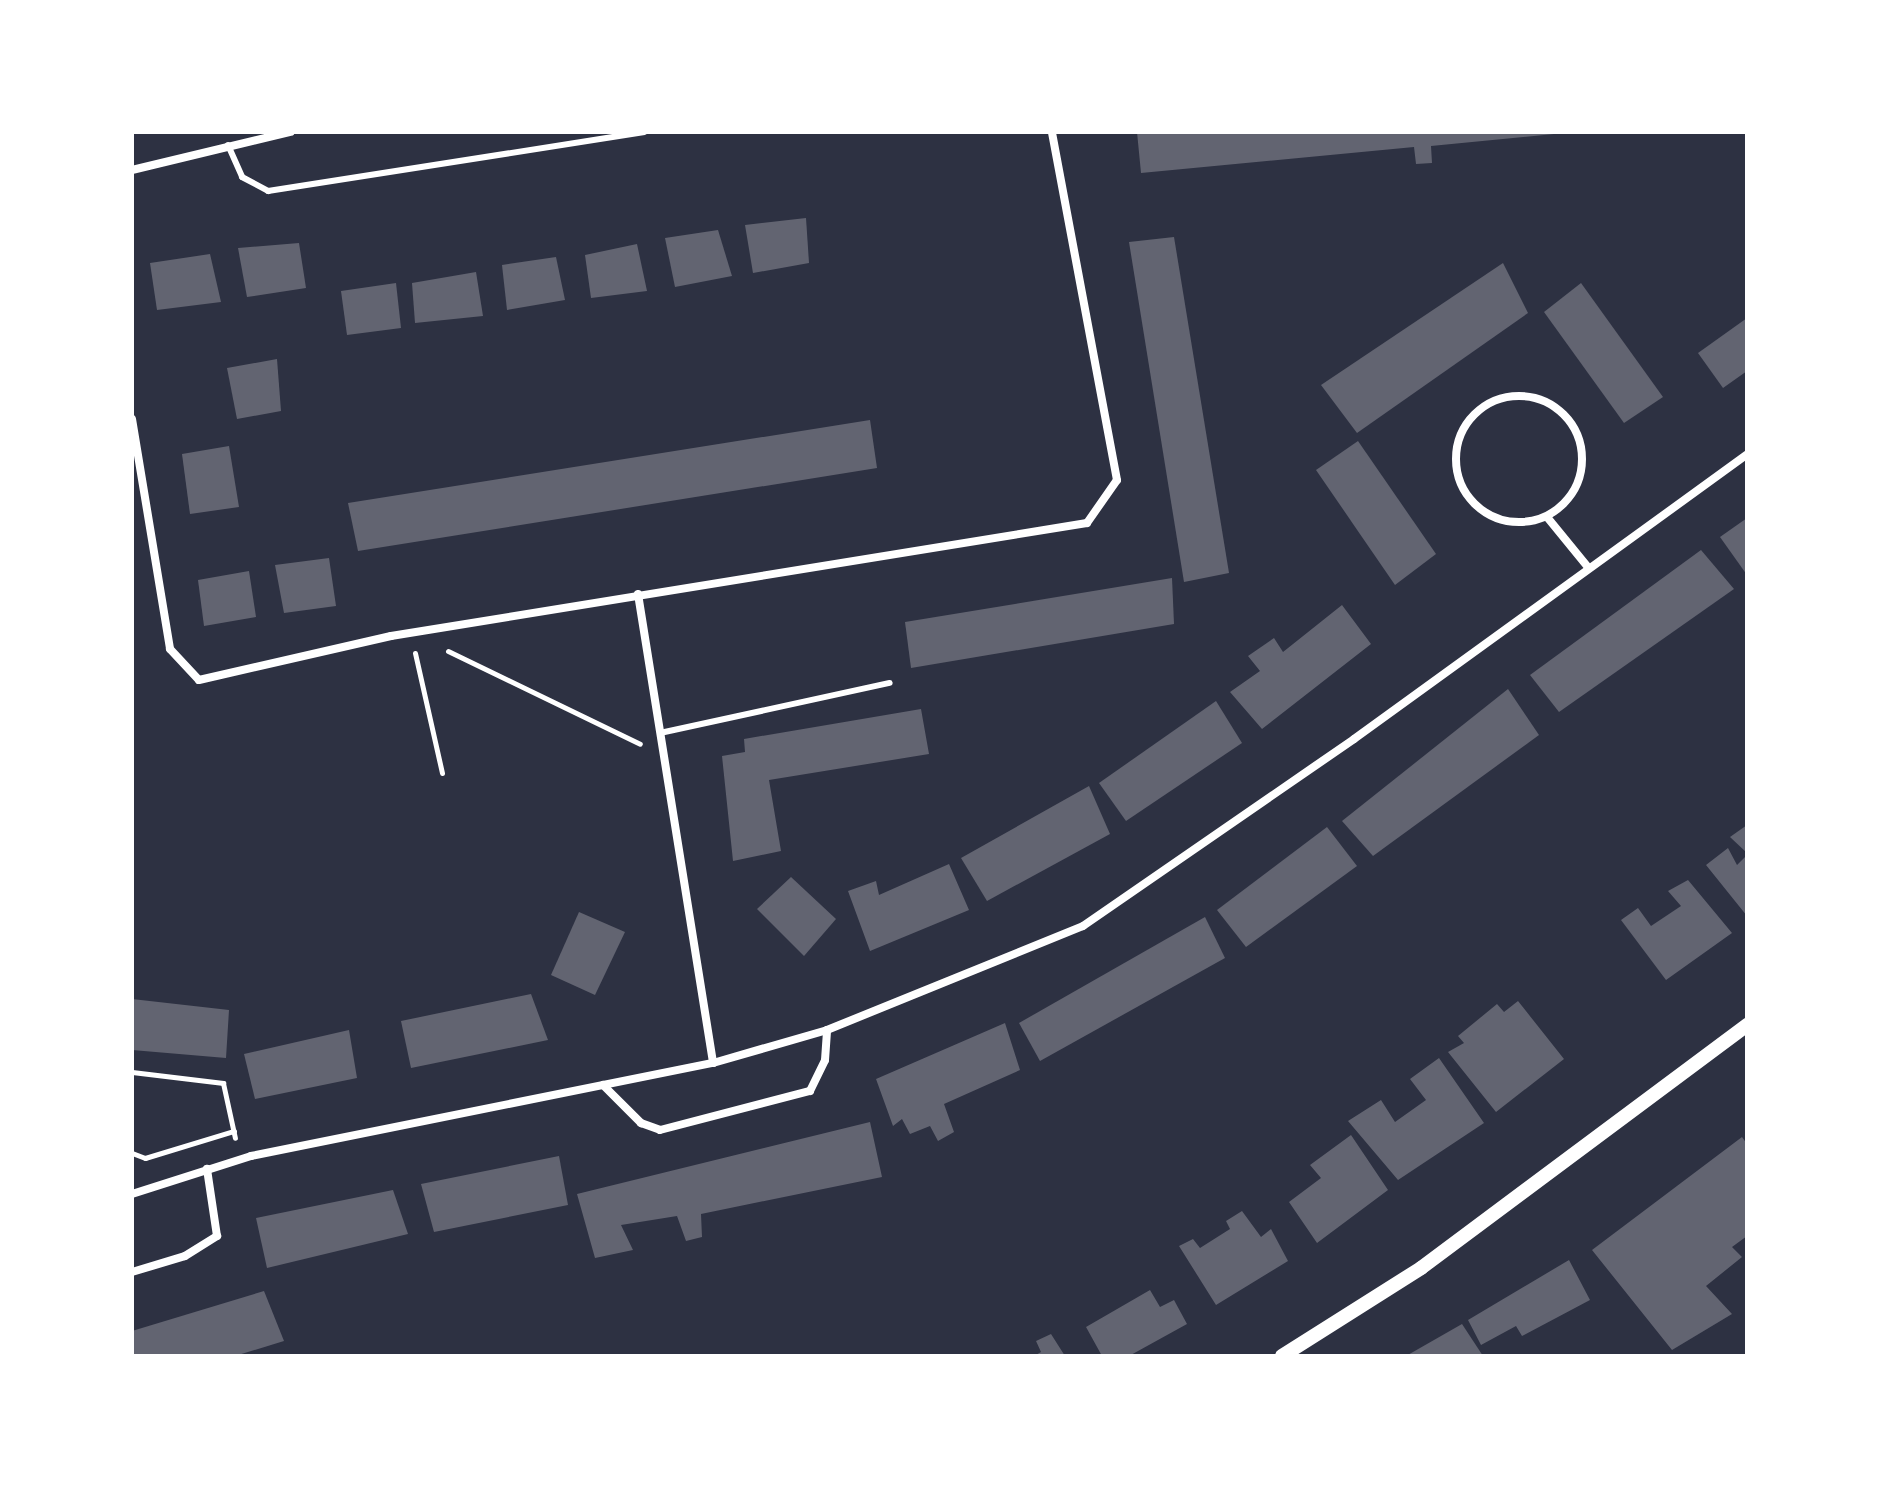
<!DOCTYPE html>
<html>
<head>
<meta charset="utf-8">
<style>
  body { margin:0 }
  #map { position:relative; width:1879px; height:1488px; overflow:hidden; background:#2d3142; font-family:"Fira Sans Condensed",sans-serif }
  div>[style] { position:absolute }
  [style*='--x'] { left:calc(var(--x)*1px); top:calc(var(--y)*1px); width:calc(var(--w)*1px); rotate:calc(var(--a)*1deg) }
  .building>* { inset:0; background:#626471 }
  .path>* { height:5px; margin:-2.5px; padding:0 2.5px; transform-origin:2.5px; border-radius:2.5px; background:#fff }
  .service>* { height:6px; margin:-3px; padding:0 3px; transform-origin:3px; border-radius:3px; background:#fff }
  .minor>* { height:8px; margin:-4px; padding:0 4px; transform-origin:4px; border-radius:4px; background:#fff }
  .minor>.ring { margin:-4px; padding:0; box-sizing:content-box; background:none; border:8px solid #fff; border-radius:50% }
  .tertiary>* { height:14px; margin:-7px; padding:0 7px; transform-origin:7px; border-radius:7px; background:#fff }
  span { translate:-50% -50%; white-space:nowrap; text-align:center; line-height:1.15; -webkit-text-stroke:6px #fff; paint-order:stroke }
  .frame { position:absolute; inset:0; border:134px solid #fff; pointer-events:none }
</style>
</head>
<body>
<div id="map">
  <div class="building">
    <i style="clip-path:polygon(1137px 132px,1554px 132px,1554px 134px,1431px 146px,1432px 163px,1416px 164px,1414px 147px,1141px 173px)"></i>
    <i style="clip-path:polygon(806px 218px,809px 263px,753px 273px,745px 225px)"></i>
    <i style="clip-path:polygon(718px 230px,732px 276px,675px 287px,665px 238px)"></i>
    <i style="clip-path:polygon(1174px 237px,1229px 573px,1184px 582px,1129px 242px)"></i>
    <i style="clip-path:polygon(299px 243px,306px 288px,247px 297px,238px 248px)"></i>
    <i style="clip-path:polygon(637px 244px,647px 291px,591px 298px,585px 255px)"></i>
    <i style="clip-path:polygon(210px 254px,221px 302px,157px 310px,150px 263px)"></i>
    <i style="clip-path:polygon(556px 257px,565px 300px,507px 310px,502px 265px)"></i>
    <i style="clip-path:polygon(1503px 263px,1528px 313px,1357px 433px,1321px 385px)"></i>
    <i style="clip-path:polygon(476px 272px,483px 316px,415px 323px,412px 283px)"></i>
    <i style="clip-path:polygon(396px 283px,401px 328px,347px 335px,341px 291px)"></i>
    <i style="clip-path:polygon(1581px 283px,1663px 397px,1624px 423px,1544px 312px)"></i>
    <i style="clip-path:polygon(1747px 318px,1747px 371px,1723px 388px,1698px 353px)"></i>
    <i style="clip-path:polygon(277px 359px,281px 411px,237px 419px,227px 368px)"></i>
    <i style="clip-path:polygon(870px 420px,877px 468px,358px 551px,348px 503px)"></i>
    <i style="clip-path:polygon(1358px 441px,1436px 554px,1395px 585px,1316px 470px)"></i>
    <i style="clip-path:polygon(229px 446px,239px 507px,190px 514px,182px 454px)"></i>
    <i style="clip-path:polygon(1747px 518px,1747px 575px,1720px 537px)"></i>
    <i style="clip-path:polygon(1701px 550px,1734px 589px,1559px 712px,1530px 675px)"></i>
    <i style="clip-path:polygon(329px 558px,336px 606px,284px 613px,275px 565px)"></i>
    <i style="clip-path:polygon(249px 571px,256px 617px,204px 626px,198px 580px)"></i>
    <i style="clip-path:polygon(1172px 578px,1174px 624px,911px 668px,905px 622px)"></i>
    <i style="clip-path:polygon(1342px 605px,1371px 644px,1262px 729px,1230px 692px,1260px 671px,1248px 656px,1274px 638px,1283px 652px)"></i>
    <i style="clip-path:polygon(1508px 689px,1539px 735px,1373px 856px,1342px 821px)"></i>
    <i style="clip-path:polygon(1216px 701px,1242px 743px,1126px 821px,1099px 783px)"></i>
    <i style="clip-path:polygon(921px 709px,929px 754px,769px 780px,781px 851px,733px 861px,722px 756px,745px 752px,744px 739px)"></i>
    <i style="clip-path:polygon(1089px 786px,1110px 834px,987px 901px,961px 858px)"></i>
    <i style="clip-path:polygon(1747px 825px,1747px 853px,1730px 837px)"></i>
    <i style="clip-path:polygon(1327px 827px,1357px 866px,1246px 947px,1217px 910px)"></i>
    <i style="clip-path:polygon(1728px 848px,1737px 865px,1747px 855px,1747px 916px,1706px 865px)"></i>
    <i style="clip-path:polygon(949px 864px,969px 910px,870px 951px,848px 891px,876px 881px,879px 895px)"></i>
    <i style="clip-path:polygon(791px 877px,836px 919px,804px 956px,757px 909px)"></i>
    <i style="clip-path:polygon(1688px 880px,1732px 933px,1666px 980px,1621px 920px,1638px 908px,1651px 926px,1681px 906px,1668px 891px)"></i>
    <i style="clip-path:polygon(579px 912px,625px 932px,595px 995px,551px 975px)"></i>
    <i style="clip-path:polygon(1205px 917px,1225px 958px,1040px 1061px,1019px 1023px)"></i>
    <i style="clip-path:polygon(531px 994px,548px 1040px,411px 1068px,401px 1021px)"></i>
    <i style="clip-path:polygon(132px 999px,229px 1010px,226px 1058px,132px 1050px)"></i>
    <i style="clip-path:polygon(1518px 1001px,1564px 1059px,1496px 1112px,1448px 1052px,1464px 1043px,1458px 1036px,1497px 1004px,1504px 1012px)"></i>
    <i style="clip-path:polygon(1005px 1023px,1020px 1070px,944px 1104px,954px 1132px,938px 1141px,930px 1126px,910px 1134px,902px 1119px,893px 1126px,876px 1079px)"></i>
    <i style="clip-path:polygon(349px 1030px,357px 1078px,255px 1099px,244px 1054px)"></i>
    <i style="clip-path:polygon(1439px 1058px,1484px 1123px,1398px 1180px,1348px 1121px,1381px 1100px,1395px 1122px,1426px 1100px,1410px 1079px)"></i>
    <i style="clip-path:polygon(870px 1122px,882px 1177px,701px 1214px,702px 1237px,686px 1241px,677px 1216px,621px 1225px,633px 1250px,595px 1258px,577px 1194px)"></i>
    <i style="clip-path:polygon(1351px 1135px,1388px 1190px,1317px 1243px,1289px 1202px,1321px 1178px,1310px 1165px)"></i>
    <i style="clip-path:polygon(1742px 1137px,1747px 1144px,1747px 1236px,1732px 1247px,1742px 1257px,1706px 1286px,1732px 1314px,1672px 1350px,1592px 1250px)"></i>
    <i style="clip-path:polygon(559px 1156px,568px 1205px,434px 1232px,421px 1184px)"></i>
    <i style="clip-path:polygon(393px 1190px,408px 1234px,267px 1268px,256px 1218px)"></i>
    <i style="clip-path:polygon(1242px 1211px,1261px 1237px,1271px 1229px,1288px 1261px,1216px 1305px,1179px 1246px,1193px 1239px,1200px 1248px,1230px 1229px,1226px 1221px)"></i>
    <i style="clip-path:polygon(1569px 1260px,1590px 1300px,1522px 1336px,1516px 1326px,1481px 1345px,1468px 1320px)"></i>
    <i style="clip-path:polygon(1150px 1290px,1160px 1307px,1174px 1300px,1187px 1324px,1129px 1356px,1102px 1356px,1086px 1327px)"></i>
    <i style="clip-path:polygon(264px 1291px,284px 1341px,235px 1356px,132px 1356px,132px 1331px)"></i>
    <i style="clip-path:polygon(1462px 1324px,1483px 1356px,1406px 1356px)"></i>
    <i style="clip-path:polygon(1051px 1334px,1065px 1356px,1034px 1356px,1041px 1352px,1036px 1341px)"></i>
  </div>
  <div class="path">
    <i style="--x:448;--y:651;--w:213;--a:25.8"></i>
    <i style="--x:415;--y:653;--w:123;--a:77.3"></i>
    <i style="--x:132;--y:1072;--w:92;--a:6.9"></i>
    <i style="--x:223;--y:1083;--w:56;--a:77.7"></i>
    <i style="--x:132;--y:1153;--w:14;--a:21"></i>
    <i style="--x:145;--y:1158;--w:93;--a:-16.9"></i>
  </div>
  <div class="service">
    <i style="--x:228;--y:145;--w:35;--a:66"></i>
    <i style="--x:242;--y:177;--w:30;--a:28"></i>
    <i style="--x:268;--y:191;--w:381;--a:-8.9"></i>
    <i style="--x:660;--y:733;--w:235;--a:-12.3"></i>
  </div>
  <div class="minor">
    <i style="--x:132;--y:170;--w:163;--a:-13.5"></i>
    <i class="ring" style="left:1456px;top:396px;width:118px;height:118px"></i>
    <i style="--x:132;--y:419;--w:233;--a:80.6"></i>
    <i style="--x:170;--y:649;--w:42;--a:46.9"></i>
    <i style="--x:199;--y:680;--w:197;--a:-12.9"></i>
    <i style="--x:391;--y:636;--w:705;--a:-9.22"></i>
    <i style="--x:1087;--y:523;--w:52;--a:-55.1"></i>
    <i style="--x:1117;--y:480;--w:354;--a:-100.6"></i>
    <i style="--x:1547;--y:517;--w:63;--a:50.8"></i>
    <i style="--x:638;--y:594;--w:475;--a:80.9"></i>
    <i style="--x:603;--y:1085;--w:54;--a:45"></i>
    <i style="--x:641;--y:1123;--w:20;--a:20"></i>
    <i style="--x:660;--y:1130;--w:155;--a:-14.6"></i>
    <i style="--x:810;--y:1091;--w:34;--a:-64"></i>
    <i style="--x:825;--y:1060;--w:30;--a:-86"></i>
    <i style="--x:132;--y:1194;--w:125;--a:-17.7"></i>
    <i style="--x:251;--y:1156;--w:471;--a:-11.4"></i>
    <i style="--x:713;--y:1063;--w:119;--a:-16.1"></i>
    <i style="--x:827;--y:1030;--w:276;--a:-22.1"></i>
    <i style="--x:1083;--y:926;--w:329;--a:-34.6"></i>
    <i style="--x:1354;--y:739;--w:485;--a:-35.9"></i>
    <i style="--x:132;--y:1272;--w:55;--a:-16.8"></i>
    <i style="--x:185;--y:1256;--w:38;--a:-32"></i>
    <i style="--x:217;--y:1236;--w:68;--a:-98.5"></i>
  </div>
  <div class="tertiary">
    <i style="--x:1282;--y:1356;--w:165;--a:-32.3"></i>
    <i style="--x:1421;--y:1268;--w:407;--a:-36.7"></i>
  </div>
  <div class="frame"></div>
</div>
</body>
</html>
